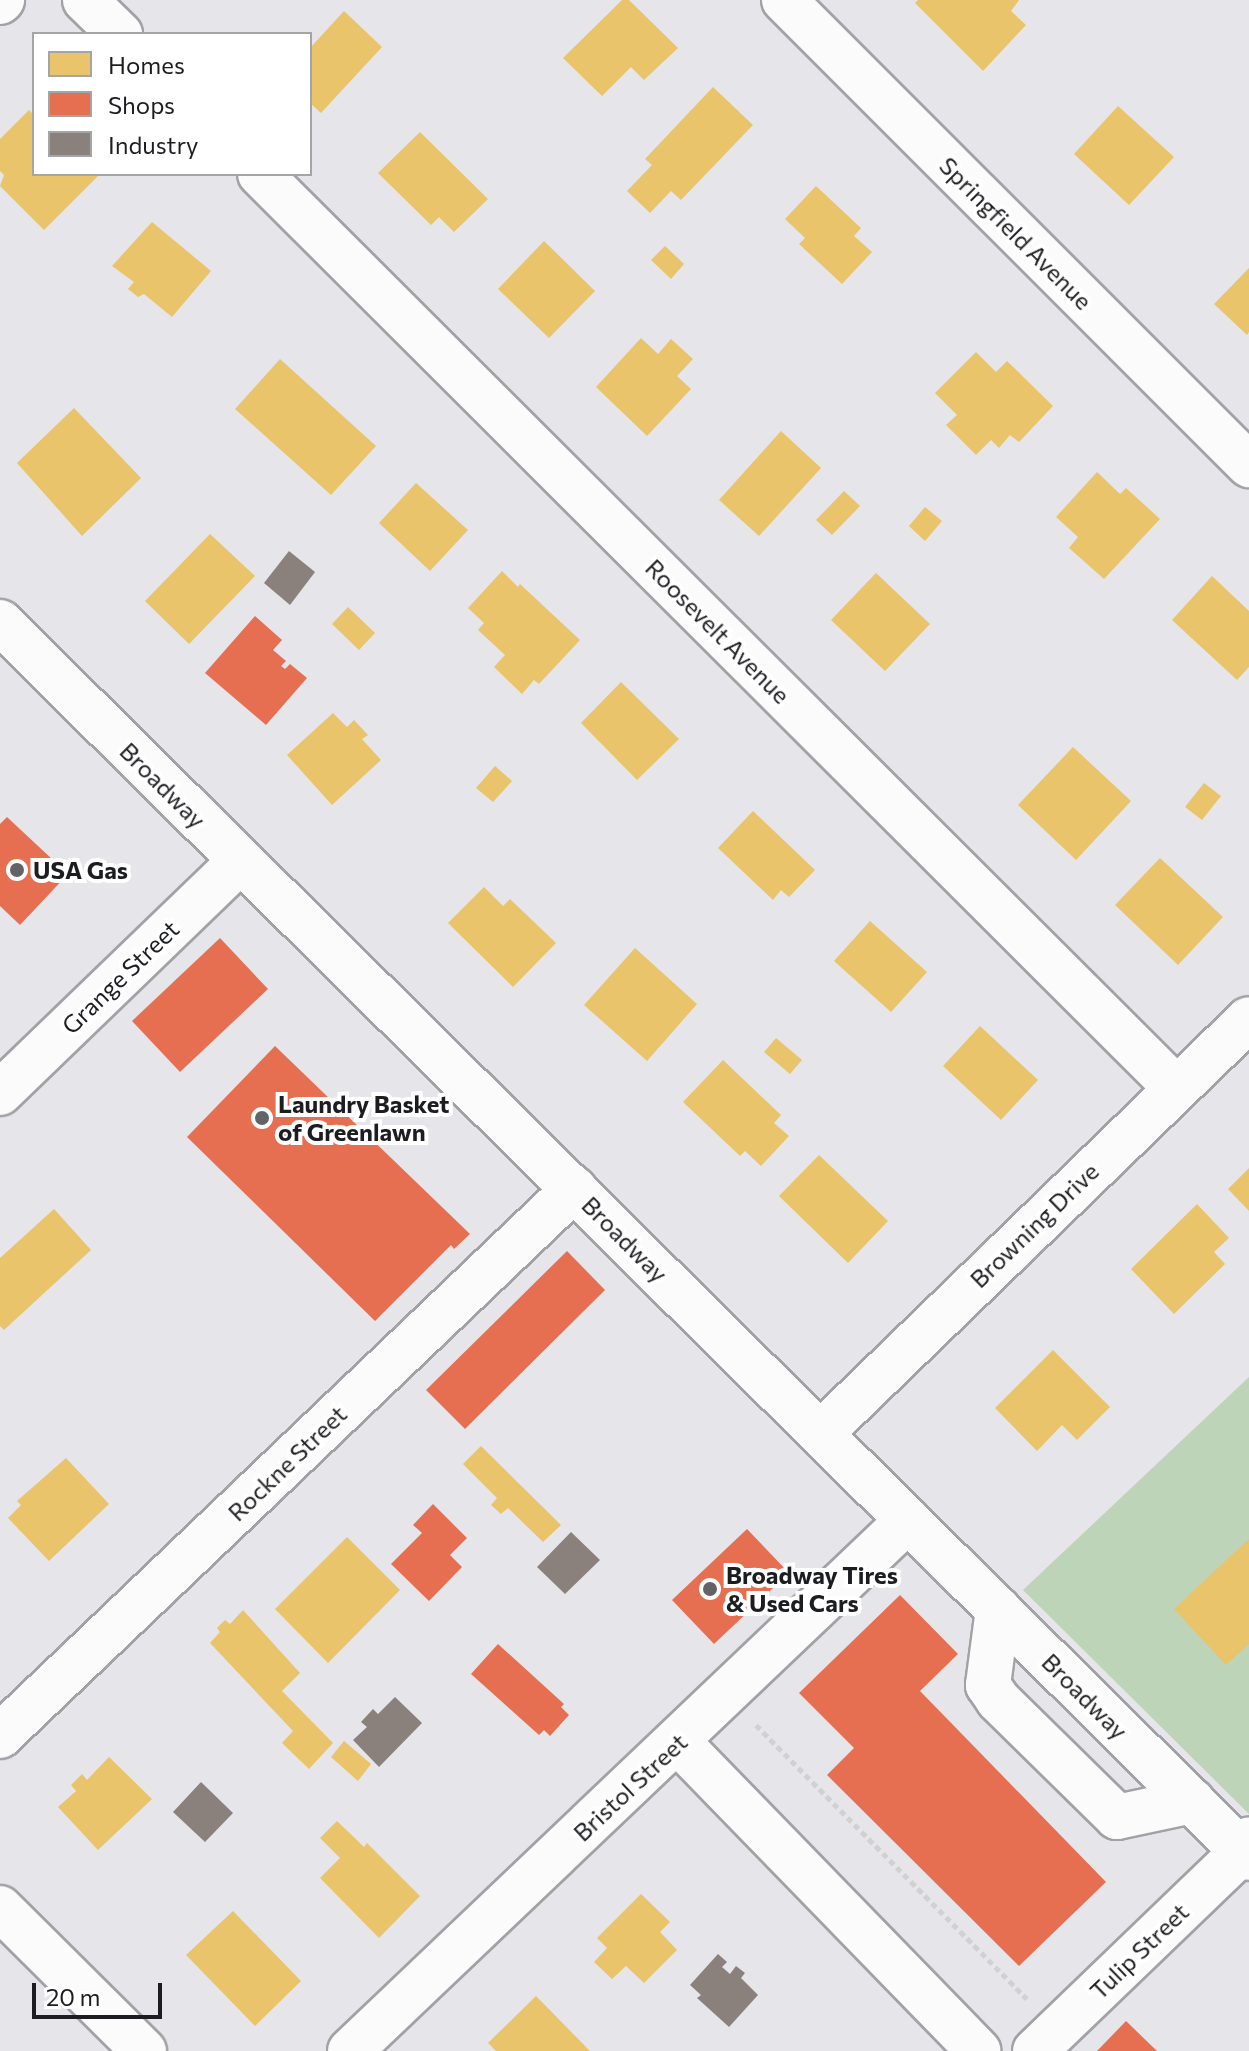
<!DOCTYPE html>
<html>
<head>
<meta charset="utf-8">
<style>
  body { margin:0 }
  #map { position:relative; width:1249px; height:2051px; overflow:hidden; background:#e5e5ea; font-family:Commissioner,sans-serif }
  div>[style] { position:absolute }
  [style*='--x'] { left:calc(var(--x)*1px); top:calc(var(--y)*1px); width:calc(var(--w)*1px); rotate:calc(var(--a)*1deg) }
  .green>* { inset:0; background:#bdd4b8 }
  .homes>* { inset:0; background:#e9c46a }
  .shops>* { inset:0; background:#e76f51 }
  .industry>* { inset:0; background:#8a817c }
  .path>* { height:5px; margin-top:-2.5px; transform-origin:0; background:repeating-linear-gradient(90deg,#d1d1d2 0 6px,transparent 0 10px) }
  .roads { filter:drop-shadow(2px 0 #a2a2a6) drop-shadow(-2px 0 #a2a2a6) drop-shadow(0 2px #a2a2a6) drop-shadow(0 -2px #a2a2a6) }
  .minor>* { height:44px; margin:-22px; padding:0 22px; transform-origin:22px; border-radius:22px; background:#fbfbfc }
  .major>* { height:44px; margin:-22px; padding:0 22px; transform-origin:22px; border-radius:22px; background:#fbfbfc }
  .dots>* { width:22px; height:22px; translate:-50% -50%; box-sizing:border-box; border:4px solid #fff; border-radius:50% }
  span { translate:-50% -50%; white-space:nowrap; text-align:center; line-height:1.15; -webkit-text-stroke:8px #fff; paint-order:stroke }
  .street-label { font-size:24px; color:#1c1d20 }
  .poi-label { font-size:24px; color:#1c1d20; font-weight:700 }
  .left { translate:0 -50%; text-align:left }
  .legend { position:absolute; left:32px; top:32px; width:280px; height:144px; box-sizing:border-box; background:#fff; border:2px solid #a4a5a6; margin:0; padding:10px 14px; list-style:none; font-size:24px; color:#1c1d20 }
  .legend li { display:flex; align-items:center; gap:16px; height:40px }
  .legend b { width:40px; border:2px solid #a4a5a6 }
  .scale { position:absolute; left:32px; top:1983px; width:130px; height:36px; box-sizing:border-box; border:4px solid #1c1d20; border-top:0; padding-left:10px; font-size:24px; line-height:28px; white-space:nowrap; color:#1c1d20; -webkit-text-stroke:6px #fff; paint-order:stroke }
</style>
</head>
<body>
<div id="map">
  <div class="green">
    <i style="clip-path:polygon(1249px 1377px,1249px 1814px,1023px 1590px)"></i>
  </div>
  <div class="homes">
    <i style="clip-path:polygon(622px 0,629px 0,678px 48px,644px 80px,631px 67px,602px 96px,563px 58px)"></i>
    <i style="clip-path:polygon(918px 0,1019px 0,1011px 11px,1026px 25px,983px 71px,915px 3px)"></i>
    <i style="clip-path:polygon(344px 11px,382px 47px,321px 113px,310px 103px,310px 48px)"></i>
    <i style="clip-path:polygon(713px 87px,753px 125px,681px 200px,671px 191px,650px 213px,627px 191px,652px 165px,645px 159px)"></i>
    <i style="clip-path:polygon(1118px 106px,1174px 157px,1129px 205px,1074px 154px)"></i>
    <i style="clip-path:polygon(29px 110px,34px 115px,34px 174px,100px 174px,44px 230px,0 186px,4px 175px,0 171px,0 139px)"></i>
    <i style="clip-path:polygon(420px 132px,488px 199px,454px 232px,439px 217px,431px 225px,378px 173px)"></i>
    <i style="clip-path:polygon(816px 186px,861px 228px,854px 236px,872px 252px,842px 284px,799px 244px,805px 238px,785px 219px)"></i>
    <i style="clip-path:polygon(152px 222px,211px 271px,172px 317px,144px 294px,138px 297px,128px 289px,134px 282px,112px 266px)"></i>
    <i style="clip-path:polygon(544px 241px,595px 291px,549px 338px,498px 289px)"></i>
    <i style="clip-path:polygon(665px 246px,684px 264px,671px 279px,651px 260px)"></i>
    <i style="clip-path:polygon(1249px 268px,1249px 332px,1247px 335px,1214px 304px)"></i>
    <i style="clip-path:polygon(641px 338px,658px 354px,671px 339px,693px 359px,677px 376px,691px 389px,647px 436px,596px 387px)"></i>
    <i style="clip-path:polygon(976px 352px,996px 372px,1007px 361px,1053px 406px,1019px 442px,1010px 435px,999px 448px,991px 440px,976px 455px,946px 425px,957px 415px,935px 393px)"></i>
    <i style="clip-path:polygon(280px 359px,376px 446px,331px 495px,235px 409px)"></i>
    <i style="clip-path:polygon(74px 408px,141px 478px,82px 536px,17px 463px)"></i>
    <i style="clip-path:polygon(781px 431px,821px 468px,759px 536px,719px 500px)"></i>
    <i style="clip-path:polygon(1097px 472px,1120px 494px,1126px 488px,1160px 519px,1104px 579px,1069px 548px,1078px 537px,1056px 517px)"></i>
    <i style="clip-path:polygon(416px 483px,468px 530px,430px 571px,379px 523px)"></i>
    <i style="clip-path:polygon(844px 491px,860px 506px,832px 535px,816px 520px)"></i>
    <i style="clip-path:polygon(925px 507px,942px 521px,925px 541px,909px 526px)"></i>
    <i style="clip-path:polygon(210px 534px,255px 576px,189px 644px,145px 601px)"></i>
    <i style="clip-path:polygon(502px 571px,518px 587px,520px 584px,580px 640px,539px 684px,534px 680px,522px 694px,494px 667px,505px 655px,478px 630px,484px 623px,468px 608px)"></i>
    <i style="clip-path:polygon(876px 573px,930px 624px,885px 671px,831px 620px)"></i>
    <i style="clip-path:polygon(1212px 576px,1249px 611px,1249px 667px,1237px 680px,1172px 620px)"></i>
    <i style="clip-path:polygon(348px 607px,375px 633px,359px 650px,332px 624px)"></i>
    <i style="clip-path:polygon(621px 682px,679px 739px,637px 780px,581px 723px)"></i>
    <i style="clip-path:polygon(333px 713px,347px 727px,354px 720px,368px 735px,362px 739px,381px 760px,332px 805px,287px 755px)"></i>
    <i style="clip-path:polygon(1073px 747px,1131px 801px,1076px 860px,1018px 805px)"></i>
    <i style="clip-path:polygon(495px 766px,512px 781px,493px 802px,476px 788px)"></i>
    <i style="clip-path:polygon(1204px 783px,1221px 796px,1202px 820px,1185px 807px)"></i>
    <i style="clip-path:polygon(753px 811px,815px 870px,789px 897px,781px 890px,773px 900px,718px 848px)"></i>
    <i style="clip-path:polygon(1160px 858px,1223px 917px,1178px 965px,1115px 905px)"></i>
    <i style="clip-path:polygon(484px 887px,503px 906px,510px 899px,556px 943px,513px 987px,448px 923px)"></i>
    <i style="clip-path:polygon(870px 921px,927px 972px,891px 1012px,834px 961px)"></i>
    <i style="clip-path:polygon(635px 948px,697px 1004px,647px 1061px,584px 1005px)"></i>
    <i style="clip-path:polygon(980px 1026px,1038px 1080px,1001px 1120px,943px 1066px)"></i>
    <i style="clip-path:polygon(776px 1038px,802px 1060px,790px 1074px,764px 1052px)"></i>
    <i style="clip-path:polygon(723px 1060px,781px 1115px,774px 1123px,789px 1136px,761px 1166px,745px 1151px,740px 1156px,683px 1102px)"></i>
    <i style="clip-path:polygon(819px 1155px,888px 1221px,848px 1263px,779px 1196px)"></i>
    <i style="clip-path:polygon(1249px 1168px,1249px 1211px,1228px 1189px)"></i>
    <i style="clip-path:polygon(1197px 1204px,1229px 1238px,1214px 1252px,1225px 1264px,1174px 1314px,1131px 1269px)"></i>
    <i style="clip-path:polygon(54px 1209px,91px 1250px,4px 1330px,0 1326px,0 1258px)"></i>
    <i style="clip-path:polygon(1053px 1350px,1110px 1407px,1077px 1440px,1062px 1425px,1037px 1451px,995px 1408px)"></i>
    <i style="clip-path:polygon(481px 1446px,561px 1525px,543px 1542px,508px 1508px,501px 1514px,491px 1505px,497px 1498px,463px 1464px)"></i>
    <i style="clip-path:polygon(66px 1458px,109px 1504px,49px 1561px,8px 1518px,21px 1505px,17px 1501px)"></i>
    <i style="clip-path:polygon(347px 1537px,400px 1590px,328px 1663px,275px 1609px)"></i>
    <i style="clip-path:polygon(1249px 1539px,1249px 1644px,1226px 1665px,1174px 1609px)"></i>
    <i style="clip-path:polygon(243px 1610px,300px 1673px,282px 1691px,333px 1743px,309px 1769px,282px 1743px,293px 1731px,210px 1643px,220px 1632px,217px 1628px,225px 1620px,230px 1624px)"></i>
    <i style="clip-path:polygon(344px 1741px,371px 1764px,358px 1781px,331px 1757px)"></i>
    <i style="clip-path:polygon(109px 1757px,152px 1799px,98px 1850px,58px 1807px,76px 1791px,71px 1785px,82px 1774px,87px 1780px)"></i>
    <i style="clip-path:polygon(337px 1821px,364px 1847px,367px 1843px,420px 1896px,379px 1938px,320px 1878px,340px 1858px,320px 1838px)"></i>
    <i style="clip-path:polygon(641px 1894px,670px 1922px,660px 1932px,677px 1950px,644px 1983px,626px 1966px,612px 1979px,594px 1962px,607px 1948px,597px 1938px)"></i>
    <i style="clip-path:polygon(233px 1911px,301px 1981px,255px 2026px,186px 1955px)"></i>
    <i style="clip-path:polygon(536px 1996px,590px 2051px,496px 2051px,488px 2043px)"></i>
  </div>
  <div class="shops">
    <i style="clip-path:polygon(255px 616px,282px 640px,273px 650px,286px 661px,281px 666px,285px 669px,290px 664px,307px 678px,266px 725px,205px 673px)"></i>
    <i style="clip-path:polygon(7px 817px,68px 874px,20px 925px,0 906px,0 824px)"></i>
    <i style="clip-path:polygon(220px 938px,268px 989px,180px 1072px,132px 1021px)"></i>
    <i style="clip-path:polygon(275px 1046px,470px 1234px,454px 1249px,451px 1245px,375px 1321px,187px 1137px)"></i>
    <i style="clip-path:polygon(567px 1251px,605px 1290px,465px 1429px,426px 1390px)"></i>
    <i style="clip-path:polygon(433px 1504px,467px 1538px,450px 1555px,462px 1567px,429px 1601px,391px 1564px,422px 1533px,413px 1525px)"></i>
    <i style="clip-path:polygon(747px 1529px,789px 1573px,714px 1644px,672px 1600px)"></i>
    <i style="clip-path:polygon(900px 1595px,958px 1654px,920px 1691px,1106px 1882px,1019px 1966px,827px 1775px,854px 1748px,799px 1693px)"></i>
    <i style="clip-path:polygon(498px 1644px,564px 1704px,561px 1707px,569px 1715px,550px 1736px,544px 1730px,539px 1735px,471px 1674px)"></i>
    <i style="clip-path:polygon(1126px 2021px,1157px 2051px,1097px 2051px)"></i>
  </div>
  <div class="industry">
    <i style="clip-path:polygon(289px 551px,315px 572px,290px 605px,264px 583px)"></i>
    <i style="clip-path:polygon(571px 1532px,600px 1560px,565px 1594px,537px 1567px)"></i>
    <i style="clip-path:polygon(395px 1697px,422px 1723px,379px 1767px,353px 1740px,367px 1727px,361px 1722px,373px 1709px,378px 1714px)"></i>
    <i style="clip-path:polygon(201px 1782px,233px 1813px,205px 1842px,173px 1812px)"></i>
    <i style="clip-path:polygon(718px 1954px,727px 1962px,722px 1967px,730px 1974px,736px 1966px,745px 1973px,741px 1978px,758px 1995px,729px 2027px,697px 1998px,701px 1995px,690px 1985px)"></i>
  </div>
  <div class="path">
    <i style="--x:756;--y:1725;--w:385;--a:45.3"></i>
  </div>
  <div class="roads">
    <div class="minor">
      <i style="--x:85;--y:0;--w:49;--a:44.2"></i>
      <i style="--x:784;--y:0;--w:658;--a:45"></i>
      <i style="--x:0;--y:2;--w:3;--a:-45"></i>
      <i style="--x:260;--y:174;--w:1294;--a:44.94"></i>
      <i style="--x:0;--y:1093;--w:334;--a:-44"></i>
      <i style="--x:821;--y:1433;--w:595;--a:-44.05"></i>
      <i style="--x:998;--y:1609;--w:77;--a:97.5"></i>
      <i style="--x:988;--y:1685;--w:18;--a:56"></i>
      <i style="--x:998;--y:1700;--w:167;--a:44.5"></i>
      <i style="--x:1117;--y:1817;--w:77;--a:-12"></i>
      <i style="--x:0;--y:1736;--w:793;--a:-43.62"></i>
      <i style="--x:678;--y:1742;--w:431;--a:45.8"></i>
      <i style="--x:0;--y:1908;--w:203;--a:44.8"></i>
      <i style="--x:350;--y:2051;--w:770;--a:-43.58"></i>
      <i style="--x:1035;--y:2051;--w:289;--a:-43.9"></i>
      <i style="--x:1243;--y:1851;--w:13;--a:-63"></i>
    </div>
    <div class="major">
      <i style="--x:0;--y:622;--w:1757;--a:44.7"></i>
    </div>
  </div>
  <div class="dots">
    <i style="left:17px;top:870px;background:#626367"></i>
    <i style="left:262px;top:1118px;background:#626367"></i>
    <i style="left:710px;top:1589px;background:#626367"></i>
  </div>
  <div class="street-label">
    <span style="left:1016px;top:233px;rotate:45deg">Springfield Avenue</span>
    <span style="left:718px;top:631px;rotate:45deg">Roosevelt Avenue</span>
    <span style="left:163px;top:785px;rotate:45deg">Broadway</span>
    <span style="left:120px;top:977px;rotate:-44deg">Grange Street</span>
    <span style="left:1034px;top:1225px;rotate:-44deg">Browning Drive</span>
    <span style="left:625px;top:1239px;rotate:45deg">Broadway</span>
    <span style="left:287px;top:1463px;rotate:-44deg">Rockne Street</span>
    <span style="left:1085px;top:1696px;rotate:45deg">Broadway</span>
    <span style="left:630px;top:1787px;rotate:-43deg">Bristol Street</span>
    <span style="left:1139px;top:1951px;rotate:-44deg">Tulip Street</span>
  </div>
  <div class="poi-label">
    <span class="left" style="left:33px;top:870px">USA Gas</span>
    <span class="left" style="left:278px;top:1118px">Laundry Basket<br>of Greenlawn</span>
    <span class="left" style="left:726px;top:1589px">Broadway Tires<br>&amp; Used Cars</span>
  </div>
  <ul class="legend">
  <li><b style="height:22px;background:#e9c46a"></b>Homes</li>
  <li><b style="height:22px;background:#e76f51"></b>Shops</li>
  <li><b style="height:22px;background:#8a817c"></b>Industry</li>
  </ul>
  <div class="scale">20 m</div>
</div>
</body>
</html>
